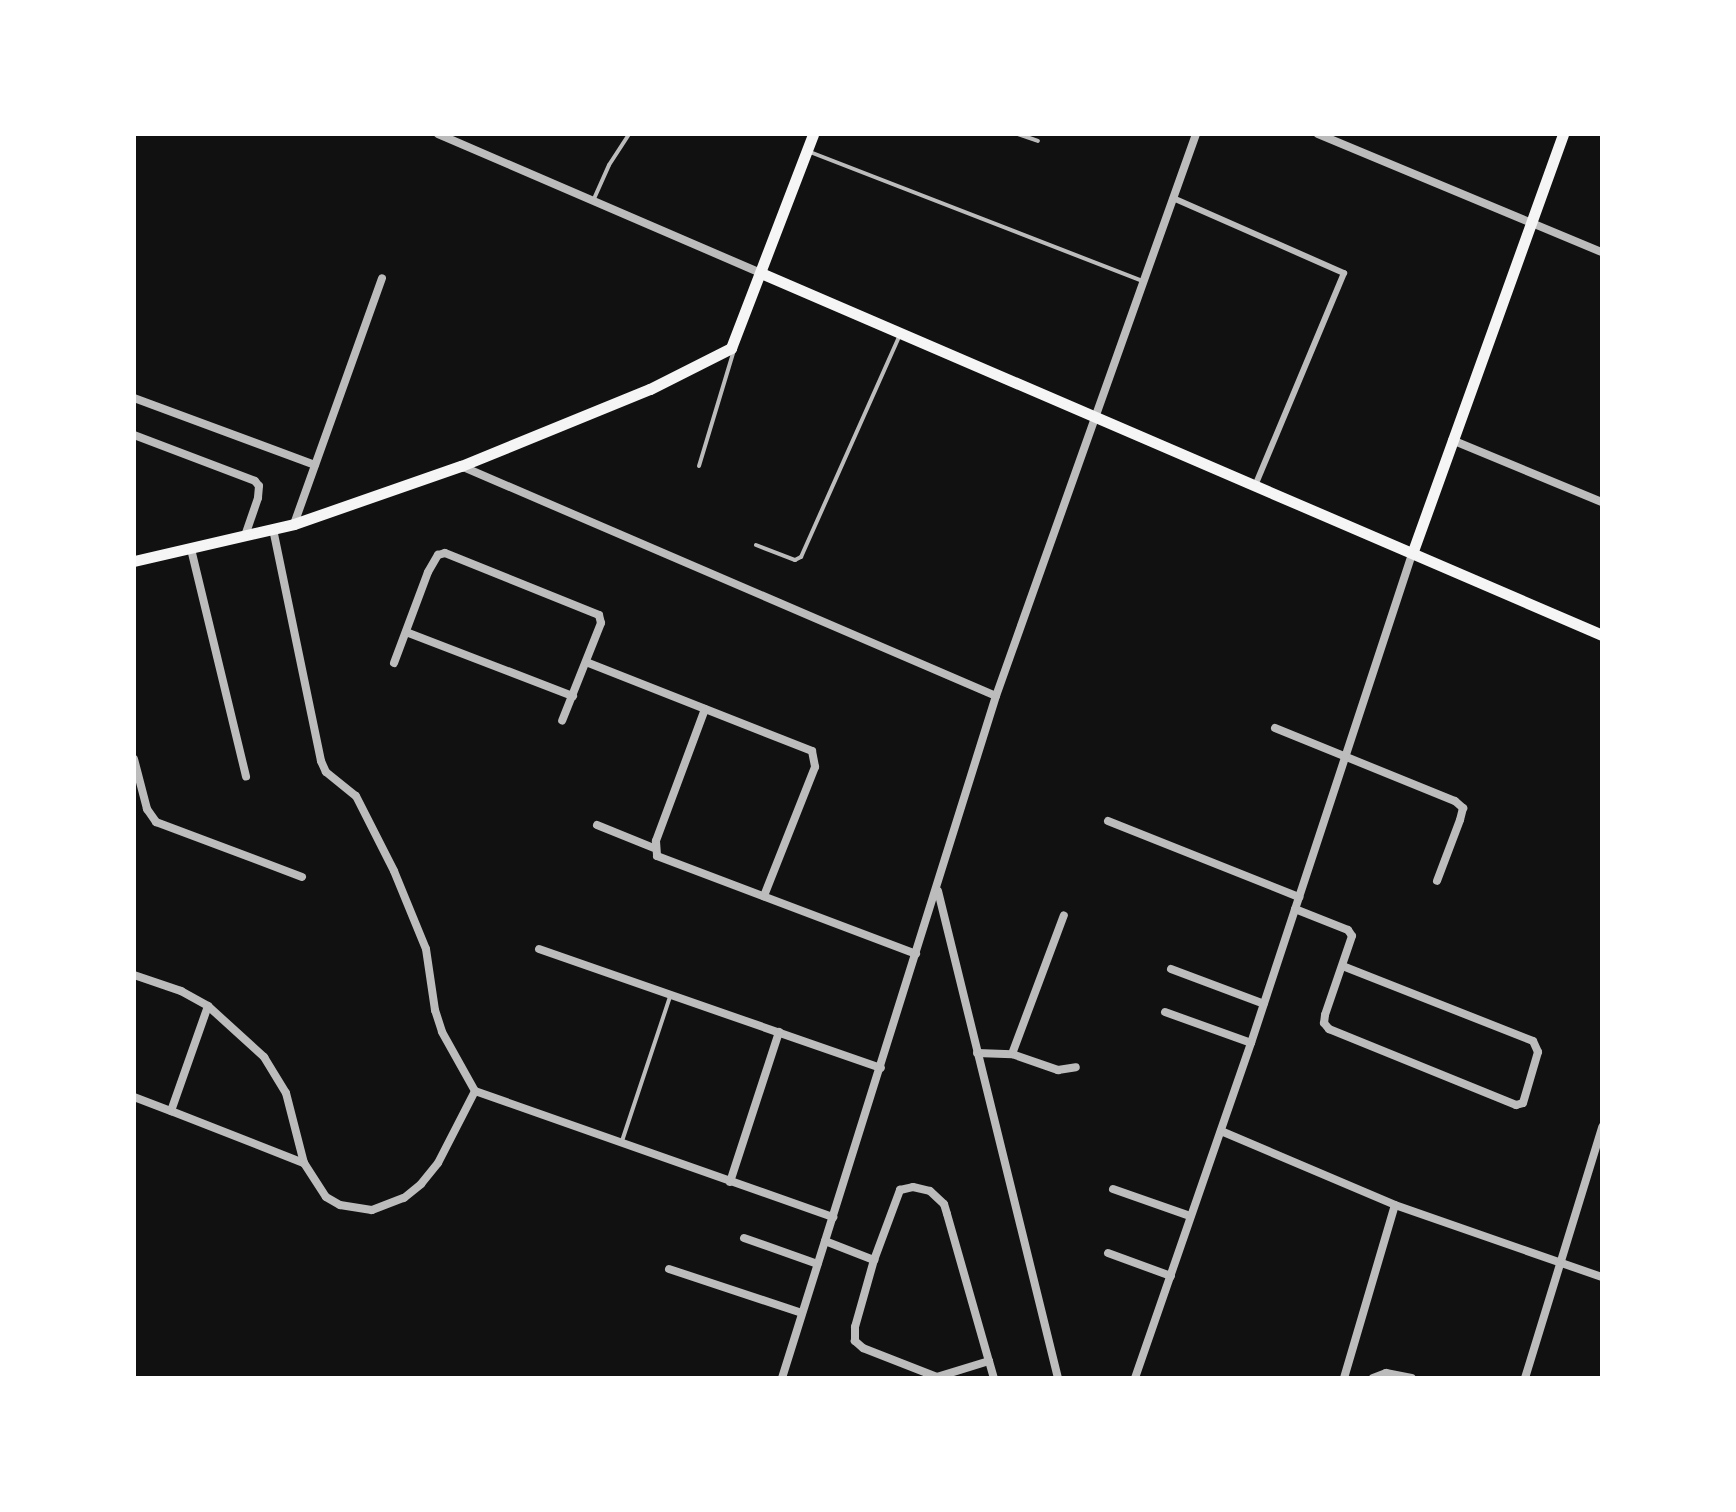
<!DOCTYPE html>
<html>
<head>
<meta charset="utf-8">
<style>
  body { margin:0 }
  #map { position:relative; width:1736px; height:1512px; overflow:hidden; background:#111; font-family:"Varela Round",sans-serif }
  div>[style] { position:absolute }
  [style*='--x'] { left:calc(var(--x)*1px); top:calc(var(--y)*1px); width:calc(var(--w)*1px); rotate:calc(var(--a)*1deg) }
  .service>* { height:4px; margin:-2px; padding:0 2px; transform-origin:2px; border-radius:2px; background:#bcbcbc }
  .pedestrian>* { height:6px; margin:-3px; padding:0 3px; transform-origin:3px; border-radius:3px; background:#bcbcbc }
  .minor>* { height:8px; margin:-4px; padding:0 4px; transform-origin:4px; border-radius:4px; background:#bcbcbc }
  .secondary>* { height:11px; margin:-5.5px; padding:0 5.5px; transform-origin:5.5px; border-radius:5.5px; background:#f5f5f5 }
  span { translate:-50% -50%; white-space:nowrap; text-align:center; line-height:1.15; -webkit-text-stroke:8px #fff; paint-order:stroke }
  .frame { position:absolute; inset:0; border:136px solid #fff; pointer-events:none }
</style>
</head>
<body>
<div id="map">
  <div class="service">
    <i style="--x:1018;--y:134;--w:21;--a:19"></i>
    <i style="--x:810;--y:152;--w:357;--a:21.2"></i>
    <i style="--x:593;--y:201;--w:39;--a:-66"></i>
    <i style="--x:609;--y:165;--w:37;--a:-57"></i>
    <i style="--x:699;--y:466;--w:121;--a:-73.2"></i>
    <i style="--x:756;--y:545;--w:42;--a:21"></i>
    <i style="--x:795;--y:560;--w:7;--a:-27"></i>
    <i style="--x:801;--y:557;--w:243;--a:-66"></i>
    <i style="--x:621;--y:1144;--w:155;--a:-71.6"></i>
  </div>
  <div class="pedestrian">
    <i style="--x:1173;--y:198;--w:187;--a:23.7"></i>
    <i style="--x:1344;--y:273;--w:228;--a:112.7"></i>
  </div>
  <div class="minor">
    <i style="--x:438;--y:134;--w:352;--a:23.3"></i>
    <i style="--x:1318;--y:134;--w:308;--a:22.6"></i>
    <i style="--x:134;--y:398;--w:193;--a:20.3"></i>
    <i style="--x:134;--y:435;--w:129;--a:20.8"></i>
    <i style="--x:255;--y:481;--w:6;--a:51"></i>
    <i style="--x:259;--y:486;--w:12;--a:95"></i>
    <i style="--x:258;--y:498;--w:39;--a:109"></i>
    <i style="--x:1452;--y:440;--w:162;--a:22.5"></i>
    <i style="--x:461;--y:466;--w:582;--a:23.26"></i>
    <i style="--x:294;--y:524;--w:261;--a:-70.3"></i>
    <i style="--x:273;--y:529;--w:237;--a:78.3"></i>
    <i style="--x:321;--y:761;--w:12;--a:66"></i>
    <i style="--x:326;--y:772;--w:38;--a:39"></i>
    <i style="--x:356;--y:796;--w:84;--a:63.1"></i>
    <i style="--x:394;--y:871;--w:84;--a:67.7"></i>
    <i style="--x:426;--y:949;--w:62;--a:81.6"></i>
    <i style="--x:435;--y:1010;--w:23;--a:72"></i>
    <i style="--x:442;--y:1032;--w:68;--a:60.8"></i>
    <i style="--x:191;--y:549;--w:234;--a:76.4"></i>
    <i style="--x:406;--y:632;--w:179;--a:21"></i>
    <i style="--x:586;--y:662;--w:243;--a:21.5"></i>
    <i style="--x:812;--y:751;--w:16;--a:79"></i>
    <i style="--x:815;--y:767;--w:139;--a:111.6"></i>
    <i style="--x:394;--y:663;--w:97;--a:-69.5"></i>
    <i style="--x:428;--y:572;--w:20;--a:-60"></i>
    <i style="--x:438;--y:555;--w:7;--a:-16"></i>
    <i style="--x:445;--y:553;--w:166;--a:21.9"></i>
    <i style="--x:599;--y:615;--w:8;--a:76"></i>
    <i style="--x:601;--y:623;--w:105;--a:111.7"></i>
    <i style="--x:705;--y:709;--w:141;--a:110.4"></i>
    <i style="--x:656;--y:841;--w:15;--a:86"></i>
    <i style="--x:657;--y:856;--w:277;--a:20.7"></i>
    <i style="--x:1275;--y:728;--w:194;--a:22.1"></i>
    <i style="--x:1455;--y:801;--w:11;--a:41"></i>
    <i style="--x:1463;--y:808;--w:12;--a:104"></i>
    <i style="--x:1460;--y:820;--w:65;--a:110.7"></i>
    <i style="--x:134;--y:759;--w:52;--a:75.4"></i>
    <i style="--x:147;--y:809;--w:16;--a:55"></i>
    <i style="--x:156;--y:822;--w:156;--a:20.6"></i>
    <i style="--x:1108;--y:821;--w:206;--a:21.7"></i>
    <i style="--x:597;--y:825;--w:61;--a:22"></i>
    <i style="--x:938;--y:891;--w:502;--a:76.16"></i>
    <i style="--x:1295;--y:909;--w:57;--a:21.6"></i>
    <i style="--x:1348;--y:930;--w:7;--a:56"></i>
    <i style="--x:1352;--y:936;--w:83;--a:108.9"></i>
    <i style="--x:1325;--y:1015;--w:8;--a:97"></i>
    <i style="--x:1324;--y:1023;--w:8;--a:50"></i>
    <i style="--x:1329;--y:1029;--w:202;--a:22.1"></i>
    <i style="--x:1516;--y:1105;--w:7;--a:-16"></i>
    <i style="--x:1523;--y:1103;--w:53;--a:-73.6"></i>
    <i style="--x:1538;--y:1052;--w:12;--a:-114"></i>
    <i style="--x:1533;--y:1041;--w:204;--a:-158.5"></i>
    <i style="--x:539;--y:949;--w:362;--a:19.2"></i>
    <i style="--x:1171;--y:969;--w:99;--a:20.6"></i>
    <i style="--x:134;--y:975;--w:50;--a:18.8"></i>
    <i style="--x:181;--y:991;--w:31;--a:29"></i>
    <i style="--x:208;--y:1006;--w:76;--a:42.3"></i>
    <i style="--x:264;--y:1057;--w:42;--a:58.6"></i>
    <i style="--x:286;--y:1093;--w:72;--a:75.6"></i>
    <i style="--x:304;--y:1163;--w:40;--a:57.1"></i>
    <i style="--x:326;--y:1197;--w:16;--a:30"></i>
    <i style="--x:340;--y:1205;--w:32;--a:9"></i>
    <i style="--x:372;--y:1210;--w:34;--a:-21"></i>
    <i style="--x:404;--y:1198;--w:22;--a:-39"></i>
    <i style="--x:421;--y:1184;--w:27;--a:-51"></i>
    <i style="--x:438;--y:1163;--w:81;--a:-62.8"></i>
    <i style="--x:208;--y:1006;--w:111;--a:109.4"></i>
    <i style="--x:171;--y:1111;--w:143;--a:21.4"></i>
    <i style="--x:1165;--y:1012;--w:91;--a:19.8"></i>
    <i style="--x:977;--y:1053;--w:35;--a:2"></i>
    <i style="--x:1012;--y:1054;--w:49;--a:19.2"></i>
    <i style="--x:1058;--y:1070;--w:18;--a:-9"></i>
    <i style="--x:1012;--y:1054;--w:148;--a:-69.5"></i>
    <i style="--x:475;--y:1091;--w:380;--a:19.4"></i>
    <i style="--x:134;--y:1097;--w:40;--a:21"></i>
    <i style="--x:1221;--y:1131;--w:189;--a:23"></i>
    <i style="--x:1395;--y:1205;--w:219;--a:19.2"></i>
    <i style="--x:730;--y:1182;--w:158;--a:-71.9"></i>
    <i style="--x:1113;--y:1189;--w:82;--a:19.3"></i>
    <i style="--x:744;--y:1238;--w:78;--a:19.4"></i>
    <i style="--x:825;--y:1241;--w:53;--a:21.2"></i>
    <i style="--x:1108;--y:1253;--w:67;--a:20.1"></i>
    <i style="--x:669;--y:1269;--w:140;--a:18.3"></i>
    <i style="--x:989;--y:1361;--w:54;--a:162.9"></i>
    <i style="--x:937;--y:1377;--w:79;--a:-158.6"></i>
    <i style="--x:863;--y:1348;--w:11;--a:-139"></i>
    <i style="--x:855;--y:1341;--w:14;--a:-90"></i>
    <i style="--x:855;--y:1327;--w:70;--a:-74.2"></i>
    <i style="--x:874;--y:1260;--w:75;--a:-69.6"></i>
    <i style="--x:900;--y:1190;--w:13;--a:-13"></i>
    <i style="--x:913;--y:1187;--w:17;--a:13"></i>
    <i style="--x:930;--y:1191;--w:19;--a:43"></i>
    <i style="--x:944;--y:1204;--w:10;--a:73"></i>
    <i style="--x:947;--y:1214;--w:153;--a:74.1"></i>
    <i style="--x:989;--y:1361;--w:18;--a:74"></i>
    <i style="--x:782;--y:1378;--w:715;--a:-72.58"></i>
    <i style="--x:996;--y:696;--w:597;--a:-70.41"></i>
    <i style="--x:1135;--y:1378;--w:355;--a:-70.9"></i>
    <i style="--x:1251;--y:1043;--w:518;--a:-71.77"></i>
    <i style="--x:1344;--y:1378;--w:180;--a:-73.6"></i>
    <i style="--x:1373;--y:1378;--w:14;--a:-21"></i>
    <i style="--x:1386;--y:1373;--w:26;--a:11"></i>
    <i style="--x:1525;--y:1378;--w:263;--a:-72.9"></i>
  </div>
  <div class="secondary">
    <i style="--x:761;--y:273;--w:916;--a:23.29"></i>
    <i style="--x:1413;--y:551;--w:443;--a:-70.2"></i>
    <i style="--x:134;--y:561;--w:164;--a:-13"></i>
    <i style="--x:294;--y:524;--w:177;--a:-19.2"></i>
    <i style="--x:461;--y:466;--w:204;--a:-22.2"></i>
    <i style="--x:650;--y:389;--w:91;--a:-26.8"></i>
    <i style="--x:731;--y:348;--w:229;--a:-69"></i>
  </div>
  <div class="frame"></div>
</div>
</body>
</html>
